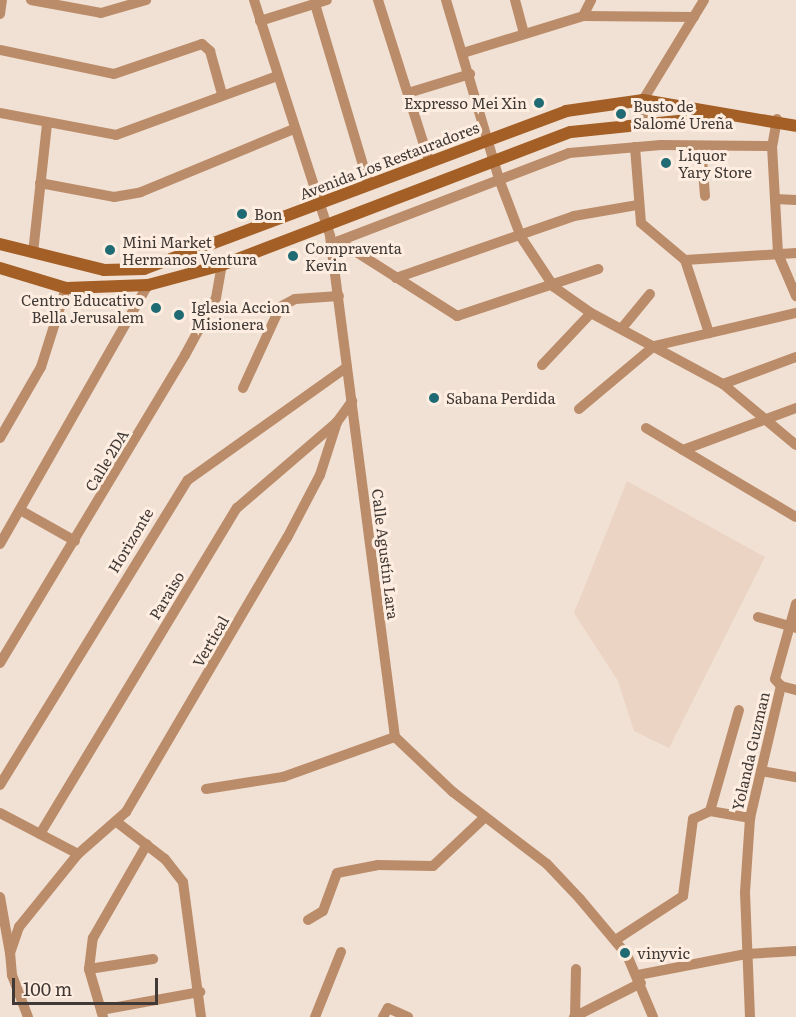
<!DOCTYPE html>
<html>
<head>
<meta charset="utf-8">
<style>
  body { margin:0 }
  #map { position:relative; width:796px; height:1017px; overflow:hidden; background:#f1e0d4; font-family:Literata,serif }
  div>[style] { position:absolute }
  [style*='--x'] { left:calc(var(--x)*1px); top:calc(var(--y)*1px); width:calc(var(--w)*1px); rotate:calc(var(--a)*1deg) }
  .built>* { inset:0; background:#ebd4c3 }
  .street>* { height:10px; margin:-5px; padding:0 5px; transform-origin:5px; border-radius:5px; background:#bb8c69 }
  .secondary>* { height:12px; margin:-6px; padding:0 6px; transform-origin:6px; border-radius:6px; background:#a35f25 }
  .dots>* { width:16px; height:16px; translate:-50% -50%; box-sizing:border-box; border:3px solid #ffede1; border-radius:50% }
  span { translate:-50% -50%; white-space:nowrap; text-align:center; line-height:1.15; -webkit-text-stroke:6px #ffede1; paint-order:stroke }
  .poi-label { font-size:15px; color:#403935 }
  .right { translate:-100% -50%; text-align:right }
  .left { translate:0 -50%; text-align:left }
  .street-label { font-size:15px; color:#403935 }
  .scale { position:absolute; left:12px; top:978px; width:146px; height:27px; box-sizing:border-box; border:3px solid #403935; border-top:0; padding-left:8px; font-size:18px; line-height:21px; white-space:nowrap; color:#403935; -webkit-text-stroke:4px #ffede1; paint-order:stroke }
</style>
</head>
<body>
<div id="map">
  <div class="built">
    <i style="clip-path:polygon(627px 481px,765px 557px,669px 748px,634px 731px,618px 681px,574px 613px)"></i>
  </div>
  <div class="street">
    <i style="--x:31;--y:0;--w:71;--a:10.5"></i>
    <i style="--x:101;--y:13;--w:47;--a:-16.1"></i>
    <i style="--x:254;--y:0;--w:248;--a:72.1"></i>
    <i style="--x:330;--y:236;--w:505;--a:82.61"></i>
    <i style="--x:395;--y:737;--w:80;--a:43.5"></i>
    <i style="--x:453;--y:792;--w:118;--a:37.5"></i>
    <i style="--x:547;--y:864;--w:48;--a:46.7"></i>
    <i style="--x:580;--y:899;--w:73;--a:50"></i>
    <i style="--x:627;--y:955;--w:67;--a:67.2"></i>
    <i style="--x:378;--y:0;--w:169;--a:72.4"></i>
    <i style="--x:446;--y:0;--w:187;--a:73.5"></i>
    <i style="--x:499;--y:179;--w:62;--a:69.2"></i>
    <i style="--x:521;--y:237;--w:60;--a:56.6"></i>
    <i style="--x:554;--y:287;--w:45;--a:35.1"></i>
    <i style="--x:591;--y:313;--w:150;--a:28.3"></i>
    <i style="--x:723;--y:384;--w:95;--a:39.9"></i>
    <i style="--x:515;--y:0;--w:35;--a:75"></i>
    <i style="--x:315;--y:4;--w:186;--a:73.4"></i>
    <i style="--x:0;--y:14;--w:14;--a:-82"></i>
    <i style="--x:583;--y:16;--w:18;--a:-63"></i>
    <i style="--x:260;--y:21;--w:70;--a:-17.4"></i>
    <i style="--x:0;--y:50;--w:116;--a:11.9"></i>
    <i style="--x:114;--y:74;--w:93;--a:-18.8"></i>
    <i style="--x:202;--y:44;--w:11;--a:41"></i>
    <i style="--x:210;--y:51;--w:45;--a:74.4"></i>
    <i style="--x:463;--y:53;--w:126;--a:-17.1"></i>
    <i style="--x:583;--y:16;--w:111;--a:0.5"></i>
    <i style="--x:408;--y:93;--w:65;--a:-17"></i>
    <i style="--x:0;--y:113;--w:118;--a:10.7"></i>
    <i style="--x:116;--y:135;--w:171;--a:-20.1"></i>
    <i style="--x:777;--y:119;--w:27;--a:100"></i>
    <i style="--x:772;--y:146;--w:108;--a:86.8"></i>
    <i style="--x:778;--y:254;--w:46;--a:66.8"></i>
    <i style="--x:643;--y:125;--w:25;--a:-90"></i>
    <i style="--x:643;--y:100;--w:117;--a:-58.6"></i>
    <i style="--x:635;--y:147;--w:76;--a:85.5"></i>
    <i style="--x:641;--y:223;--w:57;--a:40.1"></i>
    <i style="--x:685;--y:260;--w:77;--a:71.8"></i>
    <i style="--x:701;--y:147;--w:49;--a:85.3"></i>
    <i style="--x:40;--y:183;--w:75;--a:10.7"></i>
    <i style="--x:114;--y:197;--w:27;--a:-10"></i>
    <i style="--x:141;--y:192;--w:165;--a:-22.4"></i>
    <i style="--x:775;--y:199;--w:21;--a:3"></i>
    <i style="--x:339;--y:241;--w:140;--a:32.4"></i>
    <i style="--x:457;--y:316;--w:149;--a:-18.4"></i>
    <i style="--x:331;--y:244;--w:255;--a:-20.9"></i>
    <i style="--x:569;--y:153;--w:92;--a:-5"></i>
    <i style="--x:661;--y:145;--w:111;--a:0.5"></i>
    <i style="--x:33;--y:253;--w:130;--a:-83.8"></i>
    <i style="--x:685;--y:260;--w:111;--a:-3.6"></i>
    <i style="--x:396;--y:278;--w:188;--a:-19.2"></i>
    <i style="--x:574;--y:216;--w:65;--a:-9.8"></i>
    <i style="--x:622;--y:328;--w:44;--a:-50.5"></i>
    <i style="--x:542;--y:365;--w:71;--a:-46.7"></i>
    <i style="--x:723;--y:384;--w:78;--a:-20.3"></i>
    <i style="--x:243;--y:388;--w:89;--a:-65.4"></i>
    <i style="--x:280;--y:307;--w:17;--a:-28"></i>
    <i style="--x:295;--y:299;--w:44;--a:-3.9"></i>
    <i style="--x:579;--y:409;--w:98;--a:-40"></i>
    <i style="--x:654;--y:346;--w:146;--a:-13.1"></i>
    <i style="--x:646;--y:428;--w:174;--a:30.7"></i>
    <i style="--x:0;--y:438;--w:82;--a:-60"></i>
    <i style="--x:41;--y:367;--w:83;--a:-72.4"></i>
    <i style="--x:683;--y:450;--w:121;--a:-20.4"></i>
    <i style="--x:20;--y:510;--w:63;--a:29.4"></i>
    <i style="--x:0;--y:544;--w:298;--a:-60.3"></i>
    <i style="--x:758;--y:617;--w:40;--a:16"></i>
    <i style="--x:0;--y:663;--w:359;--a:-59"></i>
    <i style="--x:185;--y:355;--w:65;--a:-61.5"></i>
    <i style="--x:216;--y:298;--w:34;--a:-80"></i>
    <i style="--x:781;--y:686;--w:9;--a:-131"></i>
    <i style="--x:775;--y:679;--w:78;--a:-74.4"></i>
    <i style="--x:781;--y:686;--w:16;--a:15"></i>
    <i style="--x:761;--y:771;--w:36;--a:10"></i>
    <i style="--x:0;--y:785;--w:358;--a:-58.4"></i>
    <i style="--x:188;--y:480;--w:195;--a:-35.4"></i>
    <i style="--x:206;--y:789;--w:78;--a:-8.9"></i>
    <i style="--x:283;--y:777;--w:119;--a:-19.7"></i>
    <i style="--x:710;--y:811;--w:105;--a:-74"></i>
    <i style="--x:0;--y:813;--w:88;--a:27.7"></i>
    <i style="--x:118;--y:823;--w:59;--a:37.5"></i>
    <i style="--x:165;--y:859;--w:29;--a:52"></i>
    <i style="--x:183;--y:882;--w:136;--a:82.4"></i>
    <i style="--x:40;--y:834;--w:381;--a:-58.9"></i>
    <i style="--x:237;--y:508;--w:132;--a:-40.7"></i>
    <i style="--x:337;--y:422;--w:26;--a:-54"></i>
    <i style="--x:0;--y:897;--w:57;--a:79.9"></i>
    <i style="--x:308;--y:920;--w:17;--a:-31"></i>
    <i style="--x:323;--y:911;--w:40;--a:-69.8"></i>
    <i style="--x:337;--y:873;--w:42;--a:-11"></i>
    <i style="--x:378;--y:865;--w:55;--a:1"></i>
    <i style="--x:433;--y:866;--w:70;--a:-43.3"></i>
    <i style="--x:617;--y:939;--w:79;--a:-33.1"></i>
    <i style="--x:683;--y:896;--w:78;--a:-82.6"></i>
    <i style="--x:693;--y:819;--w:19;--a:-25"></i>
    <i style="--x:710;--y:811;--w:41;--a:9.9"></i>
    <i style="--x:89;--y:969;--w:65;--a:-8.9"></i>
    <i style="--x:638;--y:975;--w:110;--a:-11"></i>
    <i style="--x:746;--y:954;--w:50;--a:-3.4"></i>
    <i style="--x:101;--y:1010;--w:101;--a:-10.3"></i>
    <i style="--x:28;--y:1017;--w:45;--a:-110.9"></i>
    <i style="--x:12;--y:975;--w:22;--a:-95"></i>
    <i style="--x:10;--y:953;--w:28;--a:-71"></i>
    <i style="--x:19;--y:927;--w:94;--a:-51.1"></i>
    <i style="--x:78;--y:854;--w:64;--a:-41.2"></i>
    <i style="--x:126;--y:812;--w:318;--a:-59.6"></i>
    <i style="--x:287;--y:538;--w:71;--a:-62.4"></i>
    <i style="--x:320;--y:475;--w:56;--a:-72.2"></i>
    <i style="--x:103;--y:1017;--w:50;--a:-106.3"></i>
    <i style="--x:89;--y:969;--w:31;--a:-83"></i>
    <i style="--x:93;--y:938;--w:108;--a:-60.1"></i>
    <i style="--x:315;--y:1017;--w:70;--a:-68.2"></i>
    <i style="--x:383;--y:1017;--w:10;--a:-61"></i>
    <i style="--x:388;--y:1008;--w:22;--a:24"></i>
    <i style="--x:574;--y:1017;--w:75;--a:-26.9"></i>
    <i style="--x:575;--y:1017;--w:48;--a:-88.8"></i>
    <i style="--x:750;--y:1017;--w:125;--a:-92.3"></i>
    <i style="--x:745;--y:892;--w:74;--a:-86.1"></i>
    <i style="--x:750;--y:818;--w:136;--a:-76.8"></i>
  </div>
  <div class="secondary">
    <i style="--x:0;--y:244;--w:107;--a:14"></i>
    <i style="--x:104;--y:270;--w:40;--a:-1.4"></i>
    <i style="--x:144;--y:269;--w:451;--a:-20.5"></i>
    <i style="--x:566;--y:111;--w:78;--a:-8.1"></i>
    <i style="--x:643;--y:100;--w:155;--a:9.6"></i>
    <i style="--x:0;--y:268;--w:69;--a:16.9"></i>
    <i style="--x:66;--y:288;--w:82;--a:-2.1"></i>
    <i style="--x:148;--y:285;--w:77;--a:-15.1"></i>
    <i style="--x:222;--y:265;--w:373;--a:-20.9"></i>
    <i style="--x:571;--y:132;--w:157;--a:-5.9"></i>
  </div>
  <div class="dots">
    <i style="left:539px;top:103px;background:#206a74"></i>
    <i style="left:621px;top:114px;background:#206a74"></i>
    <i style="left:666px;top:163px;background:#206a74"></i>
    <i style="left:242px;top:214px;background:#206a74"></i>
    <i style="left:110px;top:250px;background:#206a74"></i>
    <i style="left:293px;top:256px;background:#206a74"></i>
    <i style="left:156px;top:308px;background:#206a74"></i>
    <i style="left:179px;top:315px;background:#206a74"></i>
    <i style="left:434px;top:398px;background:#206a74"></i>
    <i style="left:625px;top:953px;background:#206a74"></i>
  </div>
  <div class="poi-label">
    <span class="right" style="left:527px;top:103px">Expresso Mei Xin</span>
    <span class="left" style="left:633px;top:114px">Busto de<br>Salomé Ureña</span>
    <span class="left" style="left:678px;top:163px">Liquor<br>Yary Store</span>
    <span class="left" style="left:254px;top:214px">Bon</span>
    <span class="left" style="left:122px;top:250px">Mini Market<br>Hermanos Ventura</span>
    <span class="left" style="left:305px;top:256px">Compraventa<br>Kevin</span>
    <span class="right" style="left:144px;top:308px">Centro Educativo<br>Bella Jerusalem</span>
    <span class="left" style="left:191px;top:315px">Iglesia Accion<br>Misionera</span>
    <span class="left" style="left:446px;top:398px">Sabana Perdida</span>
    <span class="left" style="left:637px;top:953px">vinyvic</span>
  </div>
  <div class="street-label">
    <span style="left:389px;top:160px;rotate:-21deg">Avenida Los Restauradores</span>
    <span style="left:106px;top:460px;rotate:-59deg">Calle 2DA</span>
    <span style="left:130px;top:540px;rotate:-59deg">Horizonte</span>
    <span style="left:386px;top:554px;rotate:83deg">Calle Agustín Lara</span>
    <span style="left:166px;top:595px;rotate:-59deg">Paraiso</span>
    <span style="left:210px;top:641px;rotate:-60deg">Vertical</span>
    <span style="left:750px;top:751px;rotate:-77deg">Yolanda Guzman</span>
  </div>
  <div class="scale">100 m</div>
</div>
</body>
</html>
